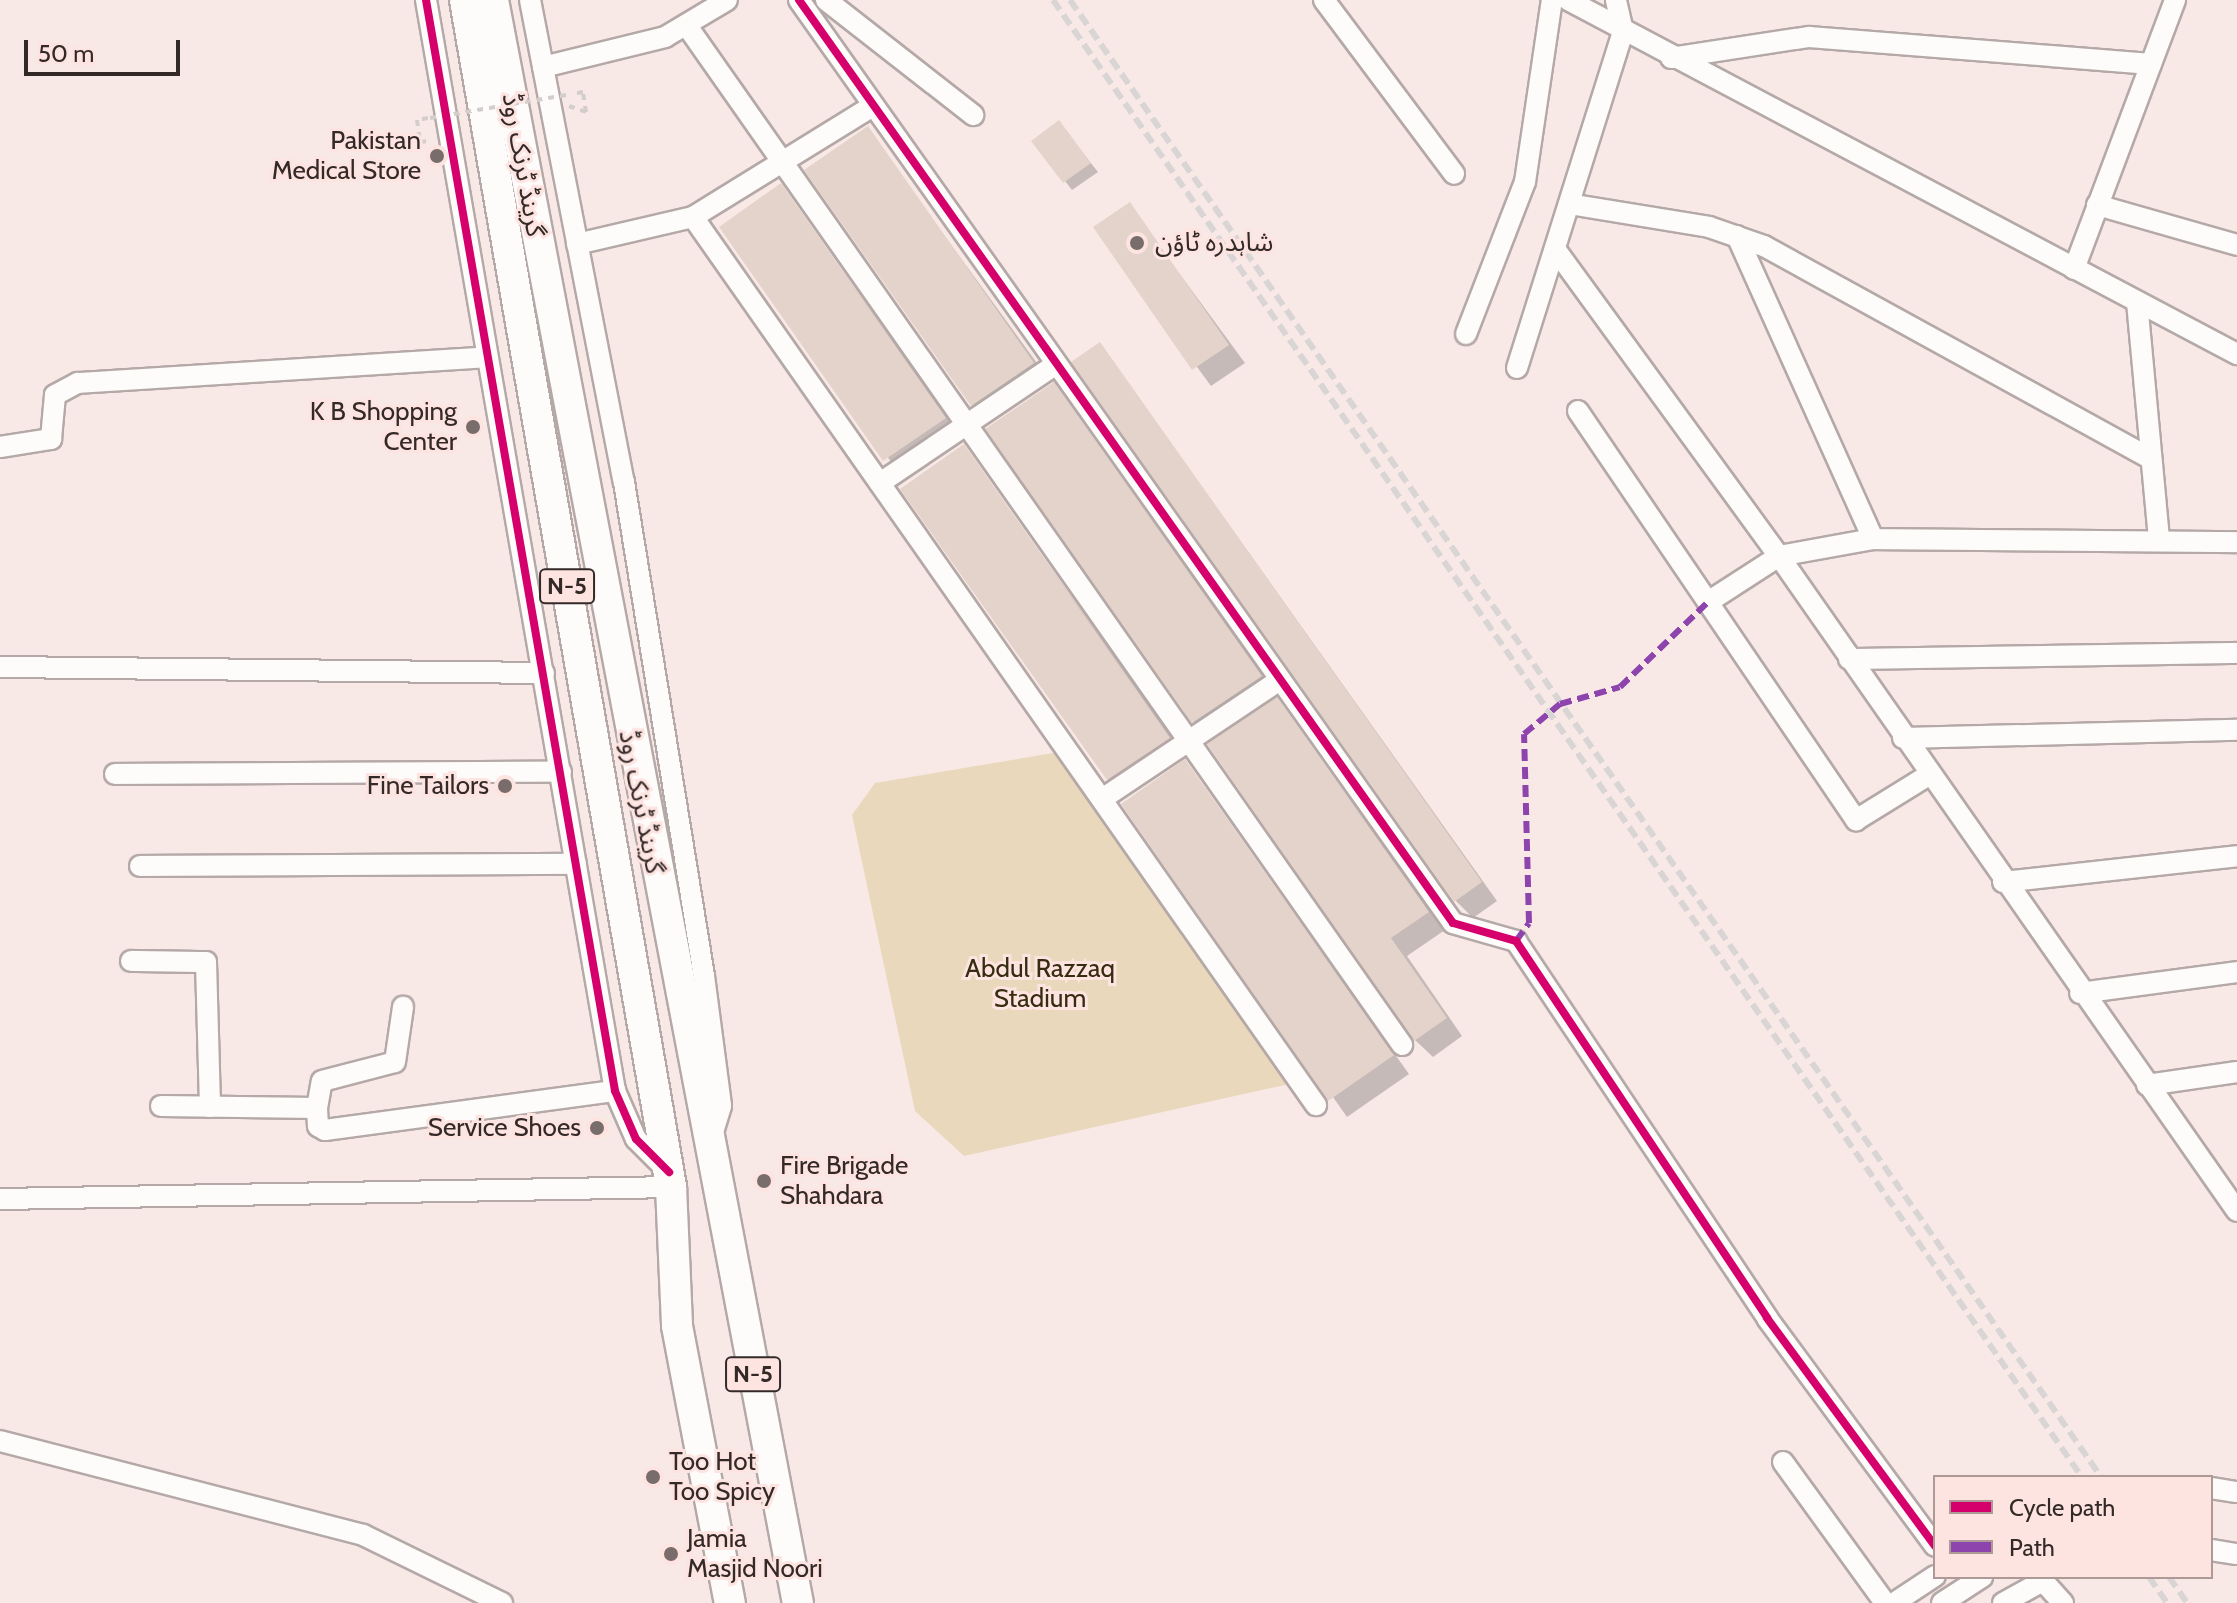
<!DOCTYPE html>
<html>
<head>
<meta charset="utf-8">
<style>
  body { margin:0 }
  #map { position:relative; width:2237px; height:1603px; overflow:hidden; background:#f8e9e7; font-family:Cabin,"Noto Sans Arabic",sans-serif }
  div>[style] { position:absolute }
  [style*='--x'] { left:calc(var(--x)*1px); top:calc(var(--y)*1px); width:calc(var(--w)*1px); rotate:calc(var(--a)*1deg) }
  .green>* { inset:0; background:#e9d8bc }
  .shadow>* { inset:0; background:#0003 }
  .building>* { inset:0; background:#e4d3ca }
  .path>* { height:4px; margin-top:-2px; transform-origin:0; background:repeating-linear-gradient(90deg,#d3cdcc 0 6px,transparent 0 12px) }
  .roads { filter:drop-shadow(2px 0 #b4a9a7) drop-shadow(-2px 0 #b4a9a7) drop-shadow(0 2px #b4a9a7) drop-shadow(0 -2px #b4a9a7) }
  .minor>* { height:20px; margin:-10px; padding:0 10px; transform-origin:10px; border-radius:10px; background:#fefcfb }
  .highway>* { height:30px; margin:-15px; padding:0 15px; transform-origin:15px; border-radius:15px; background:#fefcfb }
  .rail>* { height:6px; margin-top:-3px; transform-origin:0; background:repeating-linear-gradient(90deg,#d9d5d5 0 12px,transparent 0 18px) }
  .path-bridge>* { height:4px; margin-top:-2px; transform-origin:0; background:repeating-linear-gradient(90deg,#d3cdcc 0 6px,transparent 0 12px) }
  .quiet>* { height:6px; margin-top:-3px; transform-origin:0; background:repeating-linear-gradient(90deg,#8e44ad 0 12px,transparent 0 18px) }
  .cycleway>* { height:8px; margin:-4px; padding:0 4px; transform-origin:4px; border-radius:4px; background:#d6006c }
  .dots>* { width:22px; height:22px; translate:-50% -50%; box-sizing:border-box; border:4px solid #fee4e1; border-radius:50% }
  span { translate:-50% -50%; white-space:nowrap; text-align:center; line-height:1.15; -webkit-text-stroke:6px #fee4e1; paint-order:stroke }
  .shield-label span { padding:2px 6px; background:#fee4e1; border:2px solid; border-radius:6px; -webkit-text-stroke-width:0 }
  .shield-label { font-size:24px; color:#332a28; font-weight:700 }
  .poi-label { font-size:26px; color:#332a28 }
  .right { translate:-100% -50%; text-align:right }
  .left { translate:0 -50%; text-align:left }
  .street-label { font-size:26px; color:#332a28 }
  .park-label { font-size:26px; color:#362c0f }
  .legend { position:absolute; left:1933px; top:1475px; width:280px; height:104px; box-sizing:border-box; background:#fee4e1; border:2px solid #ad9a97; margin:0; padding:10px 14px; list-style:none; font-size:24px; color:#332a28 }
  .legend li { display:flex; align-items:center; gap:16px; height:40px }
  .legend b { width:40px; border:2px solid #ad9a97 }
  .scale { position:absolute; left:24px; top:40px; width:156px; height:36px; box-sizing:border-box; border:4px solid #332a28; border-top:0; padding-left:10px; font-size:24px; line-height:28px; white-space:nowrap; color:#332a28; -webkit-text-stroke:6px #fee4e1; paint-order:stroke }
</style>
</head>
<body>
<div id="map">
  <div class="green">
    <i style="clip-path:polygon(1059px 752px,1294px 1083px,964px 1156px,915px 1111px,852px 815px,875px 783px)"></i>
  </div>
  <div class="shadow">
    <i style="clip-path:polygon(1059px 123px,1098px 172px,1072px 190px,1034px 141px)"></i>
    <i style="clip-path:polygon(867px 129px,1050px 381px,987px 418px,970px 401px)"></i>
    <i style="clip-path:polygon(781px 186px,962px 436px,902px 477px,721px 227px)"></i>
    <i style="clip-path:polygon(1129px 205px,1245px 363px,1211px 386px,1095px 228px)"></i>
    <i style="clip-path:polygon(1100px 344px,1497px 901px,1473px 918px,1455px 900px)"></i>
    <i style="clip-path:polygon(1053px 384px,1278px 694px,1211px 739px,1194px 722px)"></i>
    <i style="clip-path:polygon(964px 447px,1186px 756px,1126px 796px,1108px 779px)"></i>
    <i style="clip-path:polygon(1277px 700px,1445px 930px,1407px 956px,1462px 1036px,1433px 1057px,1415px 1040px)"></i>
    <i style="clip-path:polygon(1185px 762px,1409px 1074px,1347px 1117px,1126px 803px)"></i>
  </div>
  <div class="building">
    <i style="clip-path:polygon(1059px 120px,1091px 163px,1063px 183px,1031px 141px)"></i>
    <i style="clip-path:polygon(868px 126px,1034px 363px,971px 406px,804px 170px)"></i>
    <i style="clip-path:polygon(781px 183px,946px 418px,883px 461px,719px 227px)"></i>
    <i style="clip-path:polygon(1130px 202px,1229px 345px,1192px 370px,1093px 227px)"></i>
    <i style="clip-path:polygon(1100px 342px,1482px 882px,1454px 902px,1071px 362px)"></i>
    <i style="clip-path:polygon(1054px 382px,1262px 676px,1192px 723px,985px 429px)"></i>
    <i style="clip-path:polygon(964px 444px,1170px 738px,1107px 780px,900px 489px)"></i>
    <i style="clip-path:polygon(1277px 697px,1429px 912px,1391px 938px,1447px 1018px,1414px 1041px,1207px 744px)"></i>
    <i style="clip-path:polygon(1185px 759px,1394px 1055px,1328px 1101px,1121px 804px)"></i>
  </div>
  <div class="path">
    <i style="--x:569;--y:106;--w:18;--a:19"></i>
    <i style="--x:586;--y:112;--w:20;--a:-99"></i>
    <i style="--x:583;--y:92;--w:11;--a:170"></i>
    <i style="--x:428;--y:118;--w:11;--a:170"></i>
    <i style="--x:417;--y:120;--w:22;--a:82"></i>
    <i style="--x:420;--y:142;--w:10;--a:-6"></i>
  </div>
  <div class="roads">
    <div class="minor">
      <i style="--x:426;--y:0;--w:1107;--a:80.17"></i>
      <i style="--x:615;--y:1091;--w:52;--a:66.4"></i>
      <i style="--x:636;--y:1139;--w:47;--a:45"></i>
      <i style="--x:530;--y:0;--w:491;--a:79"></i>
      <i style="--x:624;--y:482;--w:500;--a:80.8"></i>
      <i style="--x:704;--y:976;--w:131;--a:82.5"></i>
      <i style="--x:721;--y:1106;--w:34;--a:107"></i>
      <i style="--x:799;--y:0;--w:1131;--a:54.68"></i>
      <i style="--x:1453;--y:923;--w:66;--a:15.9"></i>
      <i style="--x:1516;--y:941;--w:453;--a:56.3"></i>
      <i style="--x:1767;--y:1318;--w:283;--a:53.6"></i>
      <i style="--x:826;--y:0;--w:187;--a:38"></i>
      <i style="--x:1324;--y:0;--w:217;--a:53.2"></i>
      <i style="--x:1568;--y:0;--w:757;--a:27.89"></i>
      <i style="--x:687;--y:26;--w:1245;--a:54.94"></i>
      <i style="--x:1671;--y:58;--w:140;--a:-8.7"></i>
      <i style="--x:1809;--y:37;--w:343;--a:4.5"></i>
      <i style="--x:543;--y:67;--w:126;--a:-13.8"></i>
      <i style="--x:665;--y:37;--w:72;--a:-30.8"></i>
      <i style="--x:1569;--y:204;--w:142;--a:9.3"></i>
      <i style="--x:1709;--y:227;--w:58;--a:19.1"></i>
      <i style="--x:1764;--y:246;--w:442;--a:28.8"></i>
      <i style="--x:2097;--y:205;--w:146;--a:15.9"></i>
      <i style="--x:693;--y:217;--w:1085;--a:54.95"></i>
      <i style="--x:1737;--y:236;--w:332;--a:65.8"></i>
      <i style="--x:577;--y:244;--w:119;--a:-13.1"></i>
      <i style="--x:693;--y:217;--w:211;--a:-31.7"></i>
      <i style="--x:1555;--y:249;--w:380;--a:53.9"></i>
      <i style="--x:1779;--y:556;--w:799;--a:55.04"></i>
      <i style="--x:2074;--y:269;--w:287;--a:-69.4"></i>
      <i style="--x:2137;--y:302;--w:240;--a:84.7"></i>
      <i style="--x:1466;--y:334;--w:163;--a:-68.8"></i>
      <i style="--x:1525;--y:182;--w:184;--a:-81.6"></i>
      <i style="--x:1517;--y:368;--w:353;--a:-72.5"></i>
      <i style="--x:1623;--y:31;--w:32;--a:-103"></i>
      <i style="--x:1578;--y:411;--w:495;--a:55.8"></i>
      <i style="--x:1856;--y:820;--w:86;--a:-31.7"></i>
      <i style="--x:0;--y:447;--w:52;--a:-8.9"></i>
      <i style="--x:51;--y:439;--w:44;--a:-84.8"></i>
      <i style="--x:55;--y:395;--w:26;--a:-28"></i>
      <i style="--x:78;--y:383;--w:410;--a:-3.6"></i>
      <i style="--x:880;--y:483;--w:211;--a:-34"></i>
      <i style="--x:1708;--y:602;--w:85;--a:-32.9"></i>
      <i style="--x:1779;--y:556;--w:96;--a:-10.3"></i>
      <i style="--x:1873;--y:539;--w:364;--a:0.5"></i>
      <i style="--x:1849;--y:659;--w:388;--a:-0.9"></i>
      <i style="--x:0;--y:667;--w:544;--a:0.63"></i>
      <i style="--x:1903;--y:738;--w:334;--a:-1.4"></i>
      <i style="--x:115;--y:774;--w:446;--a:-0.3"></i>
      <i style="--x:1102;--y:799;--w:211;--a:-33.8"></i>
      <i style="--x:140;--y:866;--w:436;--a:-0.3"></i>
      <i style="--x:2003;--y:882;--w:235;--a:-6.3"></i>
      <i style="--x:131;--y:961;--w:75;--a:0.8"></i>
      <i style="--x:206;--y:962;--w:145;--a:88.4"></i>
      <i style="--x:2080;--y:993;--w:158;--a:-7.6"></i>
      <i style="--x:2147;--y:1085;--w:91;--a:-8.2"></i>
      <i style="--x:161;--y:1106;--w:156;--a:0.7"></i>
      <i style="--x:317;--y:1108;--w:18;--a:87"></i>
      <i style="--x:318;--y:1126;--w:8;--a:30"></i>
      <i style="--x:325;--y:1130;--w:293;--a:-7.7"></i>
      <i style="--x:317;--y:1108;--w:27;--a:-80"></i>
      <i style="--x:322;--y:1081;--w:75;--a:-14.6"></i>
      <i style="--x:395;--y:1062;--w:56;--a:-81.7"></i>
      <i style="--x:0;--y:1199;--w:671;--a:-1.02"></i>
      <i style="--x:0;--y:1441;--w:375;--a:14.5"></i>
      <i style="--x:363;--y:1535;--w:155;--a:26.1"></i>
      <i style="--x:1783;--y:1462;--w:174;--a:54.1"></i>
      <i style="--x:2211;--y:1488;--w:26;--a:9"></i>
      <i style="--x:2211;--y:1550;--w:26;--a:9"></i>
      <i style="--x:1894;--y:1603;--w:49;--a:-33.4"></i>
      <i style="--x:1942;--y:1603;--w:48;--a:-33"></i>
      <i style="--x:2003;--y:1603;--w:46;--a:-28.8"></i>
      <i style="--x:2043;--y:1581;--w:30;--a:48"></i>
    </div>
    <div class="highway">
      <i style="--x:465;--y:0;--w:1205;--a:80.15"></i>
      <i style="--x:671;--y:1187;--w:139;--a:87.5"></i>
      <i style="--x:677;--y:1326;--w:282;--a:79.2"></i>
      <i style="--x:493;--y:0;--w:1632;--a:79.23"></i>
    </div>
  </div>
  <div class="rail">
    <i style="--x:1053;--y:0;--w:1800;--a:55.14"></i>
    <i style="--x:1070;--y:0;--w:1801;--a:55.08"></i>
    <i style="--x:2149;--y:1577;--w:32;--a:55"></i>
    <i style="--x:2169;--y:1577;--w:32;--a:55"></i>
  </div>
  <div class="path-bridge">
    <i style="--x:430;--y:118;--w:144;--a:-9.6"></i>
  </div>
  <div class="quiet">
    <i style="--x:1516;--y:941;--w:22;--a:-54"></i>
    <i style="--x:1529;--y:923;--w:189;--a:-91.5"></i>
    <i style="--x:1524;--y:734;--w:47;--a:-39.8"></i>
    <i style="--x:1560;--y:704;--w:62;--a:-15.8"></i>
    <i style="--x:1620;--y:687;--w:122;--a:-44"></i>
  </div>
  <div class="cycleway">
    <i style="--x:426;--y:0;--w:1107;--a:80.17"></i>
    <i style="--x:615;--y:1091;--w:52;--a:66.4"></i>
    <i style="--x:636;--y:1139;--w:47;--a:45"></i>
    <i style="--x:799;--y:0;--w:1131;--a:54.68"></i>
    <i style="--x:1453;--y:923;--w:66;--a:15.9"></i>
    <i style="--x:1516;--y:941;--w:453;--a:56.3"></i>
    <i style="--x:1767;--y:1318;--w:283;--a:53.6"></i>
  </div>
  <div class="dots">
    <i style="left:437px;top:156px;background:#786d6b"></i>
    <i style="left:1137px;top:243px;background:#786d6b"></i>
    <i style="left:473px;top:427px;background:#786d6b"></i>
    <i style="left:505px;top:786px;background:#786d6b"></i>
    <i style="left:597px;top:1128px;background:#786d6b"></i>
    <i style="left:764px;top:1181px;background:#786d6b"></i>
    <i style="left:653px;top:1477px;background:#786d6b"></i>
    <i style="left:671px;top:1554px;background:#786d6b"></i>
  </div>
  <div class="shield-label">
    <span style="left:567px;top:586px">N-5</span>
    <span style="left:753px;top:1374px">N-5</span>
  </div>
  <div class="poi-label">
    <span class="right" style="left:421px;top:156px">Pakistan<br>Medical Store</span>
    <span class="left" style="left:1155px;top:243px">شاہدرہ ٹاؤن</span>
    <span class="right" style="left:457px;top:427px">K B Shopping<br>Center</span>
    <span class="right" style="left:489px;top:786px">Fine Tailors</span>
    <span class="right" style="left:581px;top:1128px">Service Shoes</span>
    <span class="left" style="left:780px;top:1181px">Fire Brigade<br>Shahdara</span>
    <span class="left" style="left:669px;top:1477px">Too Hot<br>Too Spicy</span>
    <span class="left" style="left:687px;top:1554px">Jamia<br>Masjid Noori</span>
  </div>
  <div class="street-label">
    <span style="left:523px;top:165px;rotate:80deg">گرینڈ ٹرنک روڈ</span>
    <span style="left:641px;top:802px;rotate:79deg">گرینڈ ٹرنک روڈ</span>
  </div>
  <div class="park-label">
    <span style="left:1040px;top:984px">Abdul Razzaq<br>Stadium</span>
  </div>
  <ul class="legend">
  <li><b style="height:10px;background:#d6006c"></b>Cycle path</li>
  <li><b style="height:10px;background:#8e44ad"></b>Path</li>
  </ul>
  <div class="scale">50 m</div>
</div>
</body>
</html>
